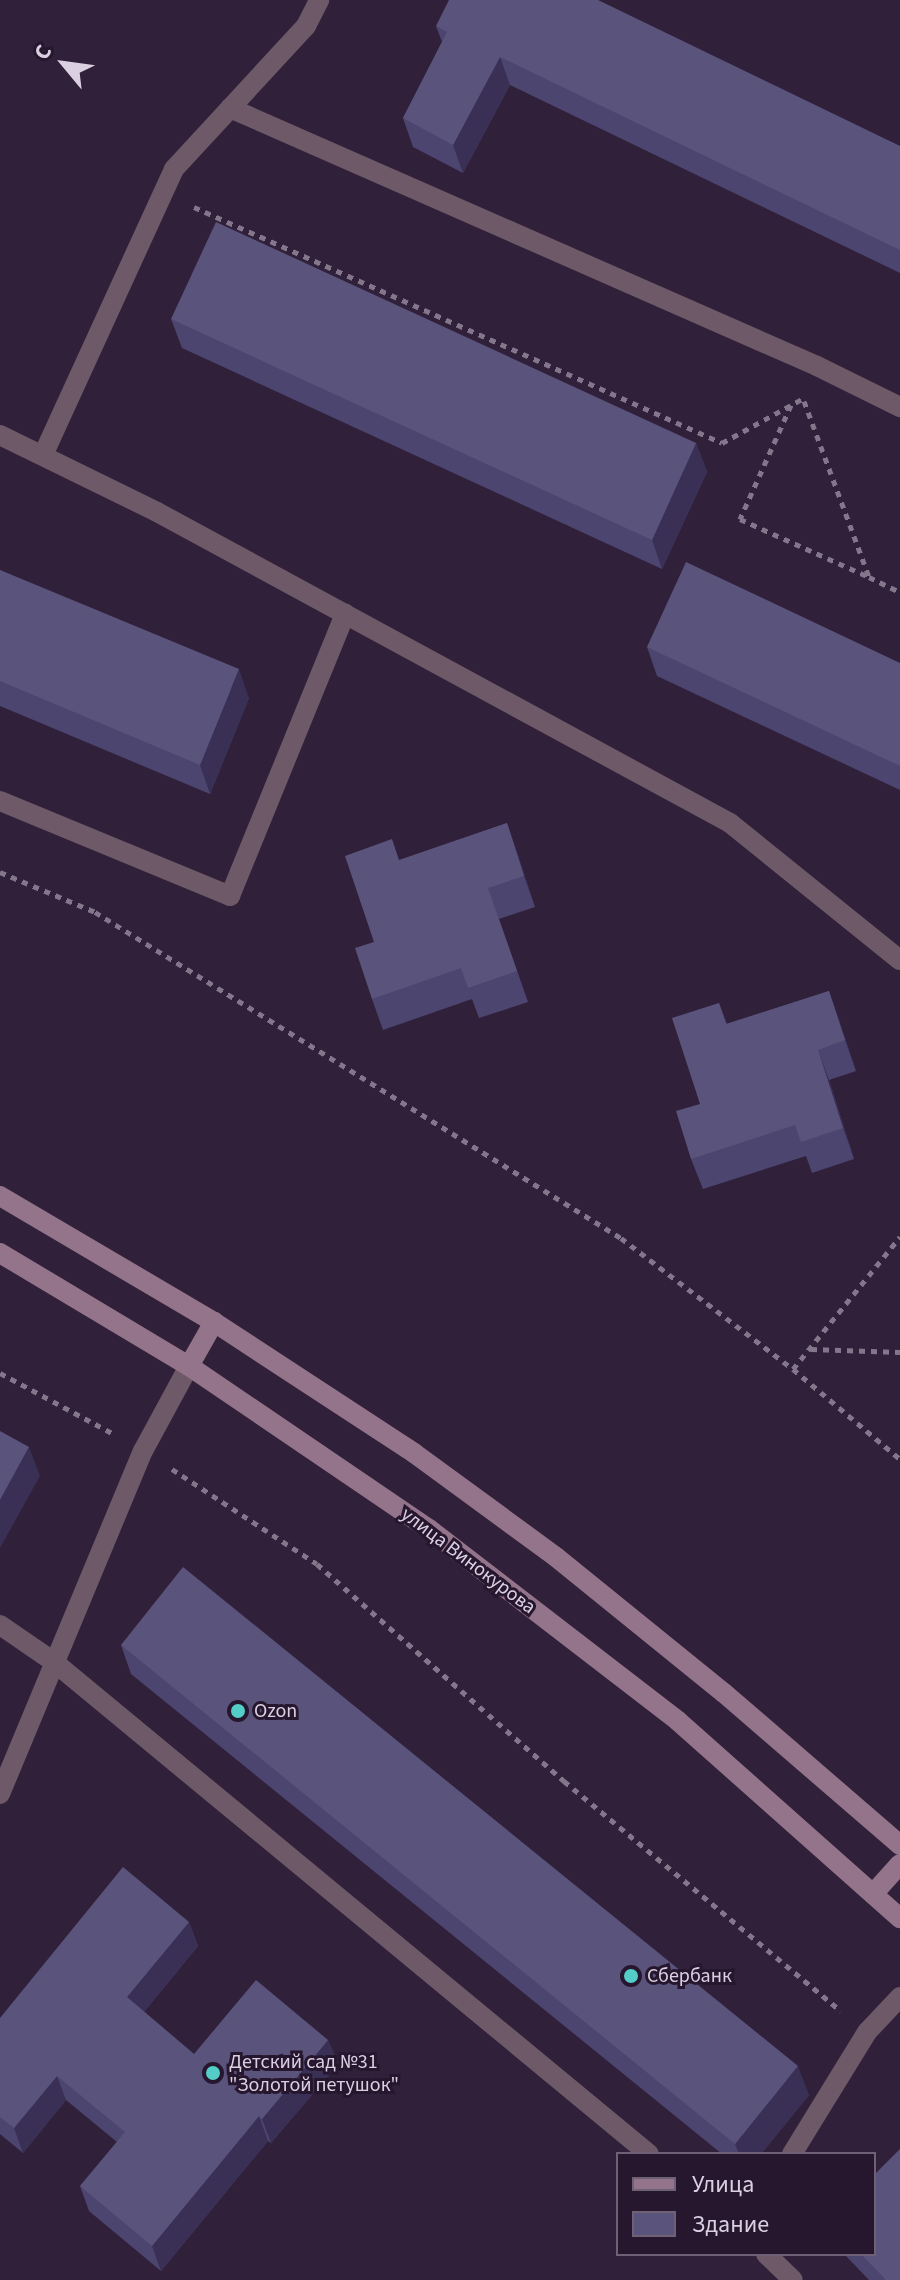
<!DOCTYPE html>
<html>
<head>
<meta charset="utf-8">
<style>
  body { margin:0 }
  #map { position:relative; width:900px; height:2280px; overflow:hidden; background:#302039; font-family:"Source Sans 3",sans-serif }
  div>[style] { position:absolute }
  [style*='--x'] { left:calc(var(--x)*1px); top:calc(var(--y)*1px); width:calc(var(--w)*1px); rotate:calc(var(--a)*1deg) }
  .path>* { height:5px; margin-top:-2.5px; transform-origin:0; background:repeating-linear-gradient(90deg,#84778c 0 6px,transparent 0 12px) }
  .service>* { height:20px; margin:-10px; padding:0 10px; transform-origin:10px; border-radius:10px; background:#6d5967 }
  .secondary>* { height:20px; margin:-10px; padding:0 10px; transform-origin:10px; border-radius:10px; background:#94748b }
  .wall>* { inset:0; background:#4b4570 }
  .shaded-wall>* { inset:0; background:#3a3055 }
  .building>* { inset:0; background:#5a547d }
  .dots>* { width:22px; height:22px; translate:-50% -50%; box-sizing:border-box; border:4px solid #26172f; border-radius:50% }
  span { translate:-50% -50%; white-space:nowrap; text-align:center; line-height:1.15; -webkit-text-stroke:6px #26172f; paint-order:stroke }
  .street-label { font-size:20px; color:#dad0e1 }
  .poi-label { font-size:20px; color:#dad0e1 }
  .left { translate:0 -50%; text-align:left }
  .legend { position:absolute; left:616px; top:2152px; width:260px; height:104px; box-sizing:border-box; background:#26172f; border:2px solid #6e6176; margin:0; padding:10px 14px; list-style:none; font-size:24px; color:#dad0e1 }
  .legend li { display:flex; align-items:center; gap:16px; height:40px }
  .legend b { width:40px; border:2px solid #6e6176 }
  .north { position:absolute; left:24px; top:24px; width:80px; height:80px; -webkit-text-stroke:6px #26172f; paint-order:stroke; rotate:299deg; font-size:22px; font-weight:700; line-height:32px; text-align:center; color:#dad0e1 }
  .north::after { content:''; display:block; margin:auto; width:28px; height:36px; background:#dad0e1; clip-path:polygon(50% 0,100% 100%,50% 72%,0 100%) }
</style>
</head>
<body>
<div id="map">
  <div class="path">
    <i style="--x:194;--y:207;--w:578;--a:24.08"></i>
    <i style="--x:722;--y:443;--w:91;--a:-28.8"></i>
    <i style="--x:804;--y:401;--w:188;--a:69.7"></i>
    <i style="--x:869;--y:577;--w:34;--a:26"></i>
    <i style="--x:791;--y:405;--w:125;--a:114.1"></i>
    <i style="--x:740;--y:519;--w:141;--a:24.2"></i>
    <i style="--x:0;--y:872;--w:103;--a:22.8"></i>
    <i style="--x:95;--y:912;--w:619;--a:31.79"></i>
    <i style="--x:621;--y:1238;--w:216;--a:37.3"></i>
    <i style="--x:793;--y:1369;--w:140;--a:40.1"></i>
    <i style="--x:811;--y:1349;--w:89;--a:1.9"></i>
    <i style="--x:793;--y:1369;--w:170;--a:-51"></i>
    <i style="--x:0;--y:1373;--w:127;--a:28.2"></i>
    <i style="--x:172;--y:1469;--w:173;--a:33.2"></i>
    <i style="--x:317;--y:1564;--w:329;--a:41.3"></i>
    <i style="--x:564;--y:1781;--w:360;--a:39.7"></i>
  </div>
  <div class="service">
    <i style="--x:230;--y:108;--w:641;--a:23.73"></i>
    <i style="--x:817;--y:366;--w:93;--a:26.3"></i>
    <i style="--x:0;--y:435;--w:175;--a:26.1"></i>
    <i style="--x:157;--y:512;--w:652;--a:28.49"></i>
    <i style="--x:730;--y:823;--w:218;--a:38.9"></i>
    <i style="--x:44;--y:453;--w:312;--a:-65.4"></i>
    <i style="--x:174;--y:169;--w:195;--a:-47.3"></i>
    <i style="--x:306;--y:26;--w:29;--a:-63"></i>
    <i style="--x:0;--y:801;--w:249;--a:22.4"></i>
    <i style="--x:230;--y:896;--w:305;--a:-67.8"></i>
    <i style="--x:0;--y:1625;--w:65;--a:34.4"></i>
    <i style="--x:54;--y:1662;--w:772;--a:39.59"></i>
    <i style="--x:0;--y:1794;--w:372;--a:-67.4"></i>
    <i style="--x:143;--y:1451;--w:97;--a:-61.6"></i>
    <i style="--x:792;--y:2154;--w:143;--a:-58.4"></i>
    <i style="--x:867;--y:2032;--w:48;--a:-46.7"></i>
    <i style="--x:766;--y:2254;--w:37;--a:44"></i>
  </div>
  <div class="secondary">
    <i style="--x:0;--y:1196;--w:248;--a:30.5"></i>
    <i style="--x:214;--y:1322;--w:239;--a:33.2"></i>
    <i style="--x:414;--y:1453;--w:176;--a:36.2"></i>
    <i style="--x:556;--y:1557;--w:216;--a:39"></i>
    <i style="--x:724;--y:1693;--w:233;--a:40.8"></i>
    <i style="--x:0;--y:1253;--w:220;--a:30.9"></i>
    <i style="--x:189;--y:1366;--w:290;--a:34.2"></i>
    <i style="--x:429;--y:1529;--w:314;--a:37.6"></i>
    <i style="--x:678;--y:1721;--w:297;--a:41.6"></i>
    <i style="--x:189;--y:1366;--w:51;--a:-60.4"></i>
    <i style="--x:873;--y:1894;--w:40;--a:-48"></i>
  </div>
  <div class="wall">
    <i style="clip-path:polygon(436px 26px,900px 146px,900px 273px,510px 85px,463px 173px,413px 147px,403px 118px,442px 42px)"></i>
    <i style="clip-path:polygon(171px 319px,696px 443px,707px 472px,662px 569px,182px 348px)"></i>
    <i style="clip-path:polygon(0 570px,249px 698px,210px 794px,0 706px)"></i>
    <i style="clip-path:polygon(647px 647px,900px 663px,900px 790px,657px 676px)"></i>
    <i style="clip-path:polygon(507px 823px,535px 907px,499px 919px,528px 1002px,479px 1018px,472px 999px,383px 1030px,372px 999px,374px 942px,400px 860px)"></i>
    <i style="clip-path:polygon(829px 991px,856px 1071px,829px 1080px,854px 1159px,812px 1173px,806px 1156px,703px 1189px,691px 1159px,700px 1104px,719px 1003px,727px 1024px)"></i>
    <i style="clip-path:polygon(121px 1645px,809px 2095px,761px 2154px,722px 2154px,131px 1674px)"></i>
    <i style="clip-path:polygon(189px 1922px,198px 1946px,144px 2012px,194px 2054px,328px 2040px,338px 2064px,271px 2143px,268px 2141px,161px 2271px,89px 2211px,80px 2186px,117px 2142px,66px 2100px,23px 2153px,0 2134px,0 2018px)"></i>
    <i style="clip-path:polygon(844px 2254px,874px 2254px,900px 2280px,869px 2280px)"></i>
  </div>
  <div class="shaded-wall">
    <i style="clip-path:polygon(500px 57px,510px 85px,463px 173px,453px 145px)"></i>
    <i style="clip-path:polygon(696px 443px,707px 472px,662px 569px,652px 540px)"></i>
    <i style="clip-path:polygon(239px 669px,249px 698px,210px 794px,200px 765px)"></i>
    <i style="clip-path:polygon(507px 823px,518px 854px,535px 907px,524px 876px)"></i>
    <i style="clip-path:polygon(829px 991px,840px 1022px,856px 1071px,845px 1040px)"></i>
    <i style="clip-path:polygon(818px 1050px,829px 1080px,854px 1159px,843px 1128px)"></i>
    <i style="clip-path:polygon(29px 1447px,40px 1476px,0 1548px,0 1500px)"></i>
    <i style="clip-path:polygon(189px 1922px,198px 1946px,136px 2022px,127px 1997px)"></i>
    <i style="clip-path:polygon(328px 2040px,338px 2064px,271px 2143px,262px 2119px)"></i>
    <i style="clip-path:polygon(798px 2066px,809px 2095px,761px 2154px,739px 2154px,735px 2144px)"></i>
    <i style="clip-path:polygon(57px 2076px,66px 2100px,23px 2153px,14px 2128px)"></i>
    <i style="clip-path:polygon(259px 2116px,268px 2141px,161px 2271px,152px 2246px)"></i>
  </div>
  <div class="building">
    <i style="clip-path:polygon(449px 0,598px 0,900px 146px,900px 250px,500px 57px,453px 145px,403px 118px,447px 32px,436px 26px)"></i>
    <i style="clip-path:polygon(216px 222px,696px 443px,652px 540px,171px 319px)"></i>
    <i style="clip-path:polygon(686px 562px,900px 663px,900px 766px,647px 647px)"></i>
    <i style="clip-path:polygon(0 570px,239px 669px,200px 765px,0 681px)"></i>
    <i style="clip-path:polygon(507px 823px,524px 876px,488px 888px,517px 971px,468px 988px,461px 968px,372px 999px,355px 948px,374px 942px,345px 856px,392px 839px,399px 860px)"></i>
    <i style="clip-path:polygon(829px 991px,845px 1040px,818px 1050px,843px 1128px,801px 1142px,795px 1125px,691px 1159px,676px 1111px,700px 1104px,672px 1018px,719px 1003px,726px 1024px)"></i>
    <i style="clip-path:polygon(0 1431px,29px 1447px,0 1500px)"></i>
    <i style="clip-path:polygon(183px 1567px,798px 2066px,735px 2144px,121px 1645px)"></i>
    <i style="clip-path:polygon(123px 1867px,189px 1922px,127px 1997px,194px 2054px,256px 1980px,328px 2040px,262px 2119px,259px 2116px,152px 2246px,80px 2186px,125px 2132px,57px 2076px,14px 2128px,0 2117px,0 2018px)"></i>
    <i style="clip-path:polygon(900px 2149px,900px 2280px,886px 2280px,861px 2254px,874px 2254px,874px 2175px)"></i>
  </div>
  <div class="dots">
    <i style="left:238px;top:1711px;background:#54cdc8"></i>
    <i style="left:631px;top:1976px;background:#54cdc8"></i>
    <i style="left:213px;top:2073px;background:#54cdc8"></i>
  </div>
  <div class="street-label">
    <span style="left:468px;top:1561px;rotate:37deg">улица Винокурова</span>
  </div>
  <div class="poi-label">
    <span class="left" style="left:254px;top:1711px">Ozon</span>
    <span class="left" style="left:647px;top:1976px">Сбербанк</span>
    <span class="left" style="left:229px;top:2074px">Детский сад №31<br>"Золотой петушок"</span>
  </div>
  <ul class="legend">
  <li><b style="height:10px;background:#94748b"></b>Улица</li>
  <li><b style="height:22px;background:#5a547d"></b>Здание</li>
  </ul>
  <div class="north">С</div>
</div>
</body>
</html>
